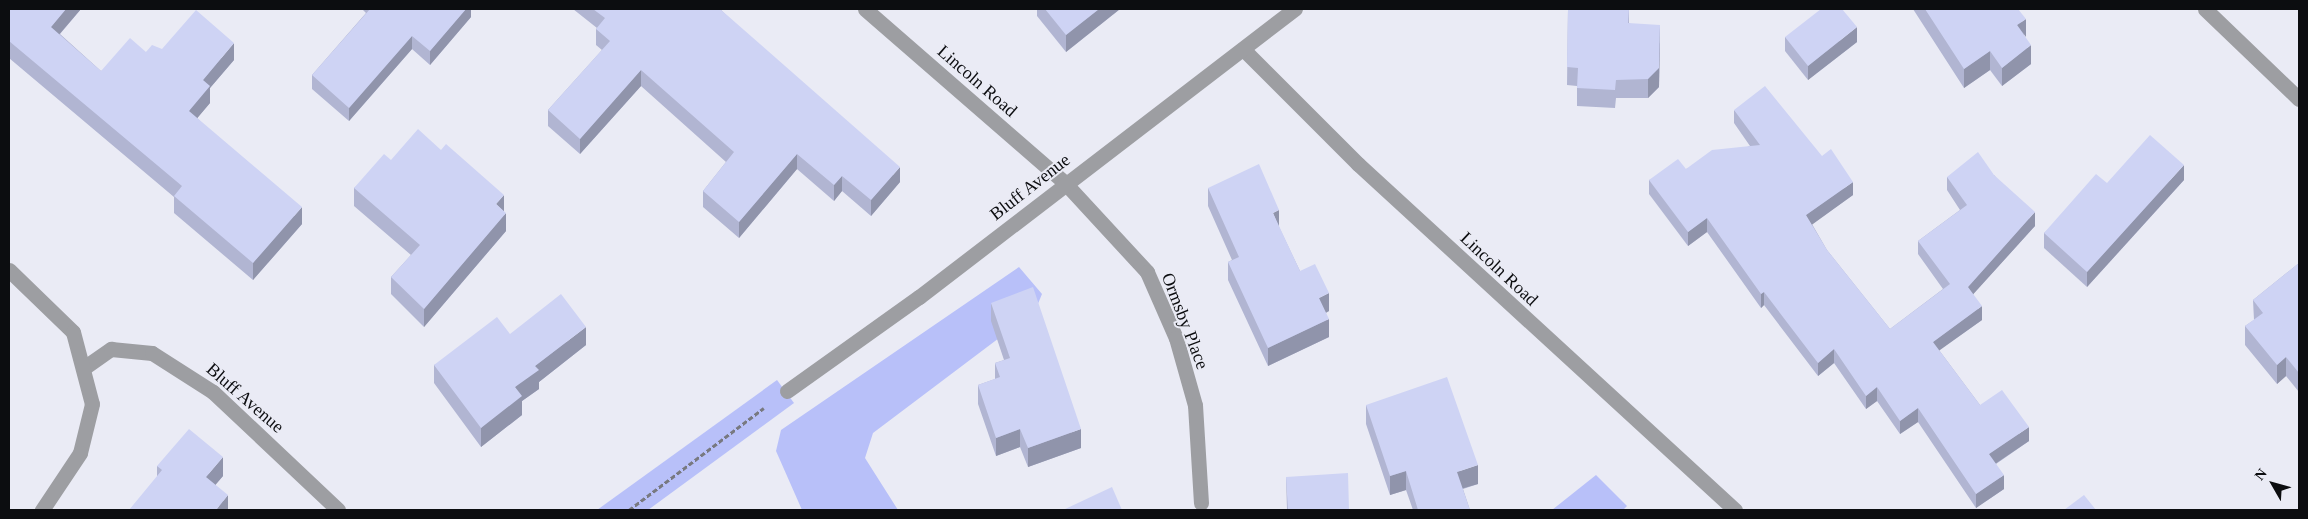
<!DOCTYPE html>
<html>
<head>
<meta charset="utf-8">
<style>
  body { margin:0 }
  #map { position:relative; width:2308px; height:519px; overflow:hidden; background:#eaebf5; font-family:Georgia,serif }
  div>[style] { position:absolute }
  [style*='--x'] { left:calc(var(--x)*1px); top:calc(var(--y)*1px); width:calc(var(--w)*1px); rotate:calc(var(--a)*1deg) }
  .green>* { inset:0; background:#b8c0f9 }
  .path>* { height:3px; margin-top:-1.5px; transform-origin:0; background:repeating-linear-gradient(90deg,#787980 0 5px,transparent 0 7.5px) }
  .service>* { height:15px; margin:-7.5px; padding:0 7.5px; transform-origin:7.5px; border-radius:7.5px; background:#9d9ea2 }
  .minor>* { height:15px; margin:-7.5px; padding:0 7.5px; transform-origin:7.5px; border-radius:7.5px; background:#9d9ea2 }
  .wall>* { inset:0; background:#b1b5d2 }
  .shaded-wall>* { inset:0; background:#9094ab }
  .building>* { inset:0; background:#ced3f4 }
  span { translate:-50% -50%; white-space:nowrap; text-align:center; line-height:1.15; -webkit-text-stroke:4px #eaebf5; paint-order:stroke }
  .street-label { font-size:18px; color:#0c0d10 }
  .frame { position:absolute; inset:0; border:10px solid #0c0d10; pointer-events:none }
  .north { position:absolute; left:2248px; top:459px; width:50px; height:50px; -webkit-text-stroke:4px #eaebf5; paint-order:stroke; rotate:308deg; font-size:14px; font-weight:700; line-height:20px; text-align:center; color:#0c0d10 }
  .north::after { content:''; display:block; margin:auto; width:18px; height:22px; background:#0c0d10; clip-path:polygon(50% 0,100% 100%,50% 72%,0 100%) }
</style>
</head>
<body>
<div id="map">
  <div class="green">
    <i style="clip-path:polygon(1019px 267px,1042px 294px,1035px 311px,873px 433px,865px 458px,898px 510px,802px 510px,776px 451px,781px 430px)"></i>
    <i style="clip-path:polygon(777px 380px,794px 403px,648px 510px,597px 510px)"></i>
    <i style="clip-path:polygon(1596px 475px,1627px 506px,1623px 510px,1552px 510px)"></i>
  </div>
  <div class="path">
    <i style="--x:629;--y:510;--w:169;--a:-37.1"></i>
  </div>
  <div class="service">
    <i style="--x:85;--y:367;--w:32;--a:-35"></i>
    <i style="--x:111;--y:349;--w:41;--a:5.6"></i>
    <i style="--x:152;--y:353;--w:72;--a:32.6"></i>
    <i style="--x:213;--y:392;--w:172;--a:43.3"></i>
  </div>
  <div class="minor">
    <i style="--x:865;--y:9;--w:265;--a:41"></i>
    <i style="--x:1065;--y:183;--w:121;--a:47.3"></i>
    <i style="--x:1147;--y:272;--w:72;--a:66.3"></i>
    <i style="--x:1176;--y:338;--w:70;--a:74.2"></i>
    <i style="--x:1195;--y:405;--w:98;--a:86.5"></i>
    <i style="--x:2205;--y:9;--w:130;--a:43.8"></i>
    <i style="--x:1243;--y:49;--w:163;--a:45"></i>
    <i style="--x:1358;--y:164;--w:512;--a:42.54"></i>
    <i style="--x:9;--y:270;--w:89;--a:44.1"></i>
    <i style="--x:73;--y:332;--w:74;--a:75.2"></i>
    <i style="--x:92;--y:404;--w:50;--a:103.8"></i>
    <i style="--x:80;--y:453;--w:69;--a:123.7"></i>
    <i style="--x:787;--y:391;--w:162;--a:-35.5"></i>
    <i style="--x:919;--y:297;--w:474;--a:-37.5"></i>
  </div>
  <div class="wall">
    <i style="clip-path:polygon(9px 9px,81px 9px,60px 34px,101px 71px,146px 52px,162px 49px,234px 60px,210px 88px,210px 103px,197px 118px,302px 224px,253px 280px,174px 213px,174px 197px,9px 58px)"></i>
    <i style="clip-path:polygon(362px 9px,471px 9px,471px 17px,430px 65px,412px 49px,349px 121px,312px 89px,312px 75px,366px 13px)"></i>
    <i style="clip-path:polygon(573px 9px,720px 9px,900px 182px,871px 216px,842px 191px,834px 201px,797px 169px,739px 238px,703px 207px,703px 191px,726px 162px,641px 86px,580px 154px,548px 126px,548px 110px,602px 50px,596px 45px,596px 29px,597px 28px)"></i>
    <i style="clip-path:polygon(1037px 9px,1120px 9px,1066px 52px,1037px 16px)"></i>
    <i style="clip-path:polygon(1568px 9px,1629px 9px,1629px 23px,1660px 43px,1659px 87px,1648px 98px,1616px 98px,1615px 108px,1577px 106px,1577px 86px,1567px 85px)"></i>
    <i style="clip-path:polygon(1913px 9px,2018px 9px,2031px 64px,2002px 86px,1990px 70px,1964px 88px)"></i>
    <i style="clip-path:polygon(1785px 37px,1857px 42px,1808px 80px,1785px 51px)"></i>
    <i style="clip-path:polygon(1734px 110px,1853px 195px,1812px 224px,1827px 250px,1890px 329px,1943px 289px,1918px 254px,1918px 241px,1960px 210px,1947px 190px,1947px 177px,1994px 175px,2035px 226px,1973px 294px,1982px 320px,1939px 350px,1980px 405px,2029px 441px,1996px 464px,2004px 489px,1976px 508px,1918px 422px,1900px 434px,1877px 401px,1866px 409px,1834px 363px,1818px 376px,1764px 305px,1761px 308px,1707px 232px,1688px 246px,1649px 194px,1649px 180px,1686px 169px,1750px 146px,1734px 123px)"></i>
    <i style="clip-path:polygon(391px 160px,504px 212px,506px 231px,424px 327px,391px 294px,391px 277px,411px 255px,354px 206px,354px 188px)"></i>
    <i style="clip-path:polygon(2184px 180px,2087px 287px,2044px 248px,2044px 233px,2107px 183px)"></i>
    <i style="clip-path:polygon(1208px 188px,1279px 227px,1300px 271px,1329px 311px,1326px 313px,1329px 337px,1268px 366px,1228px 280px,1228px 262px,1232px 260px,1208px 206px)"></i>
    <i style="clip-path:polygon(2299px 263px,2299px 392px,2286px 376px,2277px 384px,2245px 345px,2245px 326px,2254px 320px,2253px 300px)"></i>
    <i style="clip-path:polygon(991px 303px,1081px 448px,1028px 467px,1020px 447px,996px 456px,978px 404px,978px 385px,995px 379px,995px 363px,1004px 360px,991px 321px)"></i>
    <i style="clip-path:polygon(510px 334px,586px 345px,539px 382px,539px 389px,522px 401px,522px 415px,481px 447px,434px 383px,434px 365px)"></i>
    <i style="clip-path:polygon(1366px 405px,1478px 484px,1463px 489px,1470px 510px,1413px 510px,1406px 490px,1390px 495px,1366px 424px)"></i>
    <i style="clip-path:polygon(157px 466px,223px 476px,215px 485px,228px 510px,157px 476px)"></i>
    <i style="clip-path:polygon(1286px 477px,1349px 510px,1287px 510px)"></i>
  </div>
  <div class="shaded-wall">
    <i style="clip-path:polygon(66px 9px,81px 9px,51px 44px,51px 27px)"></i>
    <i style="clip-path:polygon(466px 9px,471px 9px,471px 17px,430px 65px,430px 51px)"></i>
    <i style="clip-path:polygon(1099px 9px,1120px 9px,1066px 52px,1066px 35px)"></i>
    <i style="clip-path:polygon(2026px 19px,2026px 37px,2017px 25px)"></i>
    <i style="clip-path:polygon(1660px 25px,1659px 87px,1648px 98px,1648px 79px)"></i>
    <i style="clip-path:polygon(1857px 27px,1857px 42px,1808px 80px,1808px 66px)"></i>
    <i style="clip-path:polygon(412px 36px,412px 49px,349px 121px,349px 108px)"></i>
    <i style="clip-path:polygon(234px 43px,234px 60px,210px 88px,210px 103px,189px 128px,189px 111px,203px 80px)"></i>
    <i style="clip-path:polygon(2031px 45px,2031px 64px,2002px 86px,2002px 68px)"></i>
    <i style="clip-path:polygon(1990px 51px,1990px 70px,1964px 88px,1964px 69px)"></i>
    <i style="clip-path:polygon(641px 70px,641px 86px,580px 154px,580px 139px)"></i>
    <i style="clip-path:polygon(797px 154px,797px 169px,739px 238px,739px 222px)"></i>
    <i style="clip-path:polygon(2184px 165px,2184px 180px,2087px 287px,2087px 272px)"></i>
    <i style="clip-path:polygon(900px 167px,900px 182px,871px 216px,871px 200px)"></i>
    <i style="clip-path:polygon(842px 176px,842px 191px,834px 201px,834px 185px)"></i>
    <i style="clip-path:polygon(1853px 182px,1853px 195px,1806px 229px,1806px 215px)"></i>
    <i style="clip-path:polygon(504px 195px,504px 212px,496px 204px)"></i>
    <i style="clip-path:polygon(302px 207px,302px 224px,253px 280px,253px 263px)"></i>
    <i style="clip-path:polygon(1279px 210px,1279px 228px,1273px 213px)"></i>
    <i style="clip-path:polygon(2035px 212px,2035px 226px,1968px 300px,1968px 287px)"></i>
    <i style="clip-path:polygon(506px 213px,506px 231px,424px 327px,424px 309px)"></i>
    <i style="clip-path:polygon(1707px 218px,1707px 232px,1688px 246px,1688px 232px)"></i>
    <i style="clip-path:polygon(1764px 292px,1764px 305px,1761px 308px,1761px 294px)"></i>
    <i style="clip-path:polygon(1329px 293px,1329px 311px,1319px 316px,1319px 298px)"></i>
    <i style="clip-path:polygon(1982px 306px,1982px 320px,1933px 355px,1933px 342px)"></i>
    <i style="clip-path:polygon(1329px 319px,1329px 337px,1268px 366px,1268px 348px)"></i>
    <i style="clip-path:polygon(586px 327px,586px 345px,539px 382px,539px 389px,522px 401px,522px 415px,481px 447px,481px 428px,515px 387px,535px 366px)"></i>
    <i style="clip-path:polygon(1834px 349px,1834px 363px,1818px 376px,1818px 363px)"></i>
    <i style="clip-path:polygon(2286px 357px,2286px 376px,2277px 384px,2277px 365px)"></i>
    <i style="clip-path:polygon(1877px 387px,1877px 401px,1866px 409px,1866px 396px)"></i>
    <i style="clip-path:polygon(1918px 408px,1918px 422px,1900px 434px,1900px 421px)"></i>
    <i style="clip-path:polygon(2029px 427px,2029px 441px,1989px 468px,1989px 454px)"></i>
    <i style="clip-path:polygon(1020px 429px,1020px 447px,996px 456px,996px 438px)"></i>
    <i style="clip-path:polygon(1081px 429px,1081px 448px,1028px 467px,1028px 448px)"></i>
    <i style="clip-path:polygon(223px 457px,223px 476px,206px 496px,206px 477px)"></i>
    <i style="clip-path:polygon(1478px 465px,1478px 484px,1457px 490px,1457px 472px)"></i>
    <i style="clip-path:polygon(1406px 471px,1406px 490px,1390px 495px,1390px 476px)"></i>
    <i style="clip-path:polygon(2004px 475px,2004px 489px,1976px 508px,1976px 494px)"></i>
    <i style="clip-path:polygon(228px 495px,228px 510px,216px 510px)"></i>
  </div>
  <div class="building">
    <i style="clip-path:polygon(9px 9px,66px 9px,51px 27px,101px 71px,130px 38px,146px 52px,152px 45px,162px 49px,196px 10px,234px 43px,203px 80px,210px 86px,189px 111px,302px 207px,253px 263px,174px 196px,182px 186px,9px 41px)"></i>
    <i style="clip-path:polygon(370px 9px,466px 9px,430px 51px,412px 36px,349px 108px,312px 75px)"></i>
    <i style="clip-path:polygon(593px 9px,720px 9px,900px 167px,871px 200px,842px 176px,834px 185px,797px 154px,739px 222px,703px 191px,734px 152px,641px 70px,580px 139px,548px 110px,610px 41px,596px 29px,605px 18px)"></i>
    <i style="clip-path:polygon(1045px 9px,1099px 9px,1066px 35px)"></i>
    <i style="clip-path:polygon(1568px 9px,1629px 9px,1628px 23px,1660px 25px,1659px 68px,1648px 79px,1616px 80px,1615px 90px,1577px 88px,1578px 68px,1567px 67px)"></i>
    <i style="clip-path:polygon(1821px 9px,1842px 9px,1857px 27px,1808px 66px,1785px 37px)"></i>
    <i style="clip-path:polygon(1925px 9px,2018px 9px,2026px 19px,2017px 25px,2031px 45px,2002px 68px,1990px 51px,1964px 69px)"></i>
    <i style="clip-path:polygon(1765px 86px,1822px 156px,1831px 149px,1853px 182px,1806px 215px,1827px 250px,1890px 329px,1950px 284px,1918px 241px,1967px 205px,1947px 177px,1978px 152px,1994px 175px,2035px 212px,1968px 287px,1982px 306px,1933px 342px,1980px 405px,2002px 390px,2029px 427px,1989px 454px,2004px 475px,1976px 494px,1918px 408px,1900px 421px,1877px 387px,1866px 396px,1834px 349px,1818px 363px,1764px 292px,1761px 294px,1707px 218px,1688px 232px,1649px 180px,1678px 159px,1686px 169px,1712px 150px,1760px 145px,1734px 110px)"></i>
    <i style="clip-path:polygon(418px 129px,441px 150px,446px 144px,504px 195px,496px 204px,506px 213px,424px 309px,391px 277px,420px 245px,354px 188px,384px 154px,391px 160px)"></i>
    <i style="clip-path:polygon(2150px 135px,2184px 165px,2087px 272px,2044px 233px,2096px 174px,2107px 183px)"></i>
    <i style="clip-path:polygon(1259px 164px,1279px 210px,1273px 213px,1300px 271px,1315px 264px,1329px 293px,1319px 298px,1329px 319px,1268px 348px,1228px 262px,1239px 257px,1208px 188px)"></i>
    <i style="clip-path:polygon(2299px 263px,2299px 373px,2286px 357px,2277px 365px,2245px 326px,2263px 313px,2253px 300px)"></i>
    <i style="clip-path:polygon(1033px 287px,1081px 429px,1028px 448px,1020px 429px,996px 438px,978px 385px,1000px 377px,995px 363px,1010px 358px,991px 303px)"></i>
    <i style="clip-path:polygon(561px 294px,586px 327px,535px 366px,539px 370px,515px 387px,522px 396px,481px 428px,434px 365px,497px 317px,510px 334px)"></i>
    <i style="clip-path:polygon(1447px 377px,1478px 465px,1457px 472px,1470px 510px,1418px 510px,1406px 471px,1390px 476px,1366px 405px)"></i>
    <i style="clip-path:polygon(189px 429px,223px 457px,206px 477px,228px 495px,216px 510px,129px 510px,162px 470px,157px 466px)"></i>
    <i style="clip-path:polygon(1348px 473px,1349px 510px,1288px 510px,1286px 477px)"></i>
    <i style="clip-path:polygon(1112px 487px,1122px 510px,1063px 510px)"></i>
    <i style="clip-path:polygon(2084px 495px,2096px 510px,2064px 510px)"></i>
  </div>
  <div class="street-label">
    <span style="left:977px;top:81px;rotate:41deg">Lincoln Road</span>
    <span style="left:1030px;top:187px;rotate:-38deg">Bluff Avenue</span>
    <span style="left:1499px;top:269px;rotate:43deg">Lincoln Road</span>
    <span style="left:1185px;top:321px;rotate:69deg">Ormsby Place</span>
    <span style="left:245px;top:398px;rotate:41deg">Bluff Avenue</span>
  </div>
  <div class="frame"></div>
  <div class="north">N</div>
</div>
</body>
</html>
